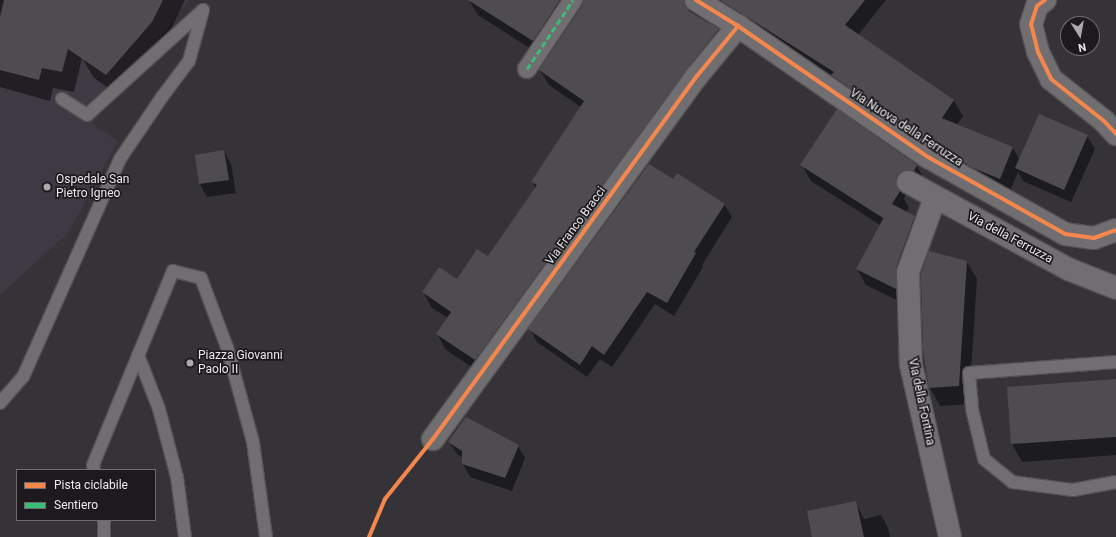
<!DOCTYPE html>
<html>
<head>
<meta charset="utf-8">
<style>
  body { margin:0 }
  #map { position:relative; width:1116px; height:537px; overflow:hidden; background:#353337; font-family:Roboto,sans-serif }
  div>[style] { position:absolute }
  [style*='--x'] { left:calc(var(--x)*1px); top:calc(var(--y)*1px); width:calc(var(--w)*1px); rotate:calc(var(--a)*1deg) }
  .built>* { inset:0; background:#3f3944 }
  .shadow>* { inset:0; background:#0007 }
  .building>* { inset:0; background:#4e4c4f }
  .roads { filter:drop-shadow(1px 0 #535154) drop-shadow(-1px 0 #535154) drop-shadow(0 1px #535154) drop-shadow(0 -1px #535154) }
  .service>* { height:12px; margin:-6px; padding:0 6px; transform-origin:6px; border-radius:6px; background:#706e71 }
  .pedestrian>* { height:18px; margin:-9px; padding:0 9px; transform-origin:9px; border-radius:9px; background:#706e71 }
  .minor>* { height:22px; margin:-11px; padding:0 11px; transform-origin:11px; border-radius:11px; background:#706e71 }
  .quiet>* { height:3px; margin-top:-1.5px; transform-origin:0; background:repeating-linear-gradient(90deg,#3abd76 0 6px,transparent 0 9px) }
  .cycleway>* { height:4px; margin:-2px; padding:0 2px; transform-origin:2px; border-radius:2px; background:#f5874c }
  .dots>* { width:11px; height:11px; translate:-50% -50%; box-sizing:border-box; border:2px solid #1c1a1d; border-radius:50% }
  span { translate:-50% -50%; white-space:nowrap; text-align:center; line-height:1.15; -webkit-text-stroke:3.5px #1c1a1d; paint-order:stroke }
  .street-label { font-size:12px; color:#ebe8ec }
  .poi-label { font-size:12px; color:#ebe8ec }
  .left { translate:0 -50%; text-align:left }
  .legend { position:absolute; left:16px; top:469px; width:140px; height:52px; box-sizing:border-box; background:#1c1a1d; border:1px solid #6f6c70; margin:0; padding:5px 7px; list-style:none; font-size:12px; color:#ebe8ec }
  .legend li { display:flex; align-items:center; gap:8px; height:20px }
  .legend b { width:20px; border:1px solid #6f6c70 }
  .north { position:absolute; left:1060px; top:16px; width:40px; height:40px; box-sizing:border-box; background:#1c1a1d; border:1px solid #6f6c70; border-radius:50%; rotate:169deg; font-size:11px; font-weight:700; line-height:16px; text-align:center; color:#ebe8ec }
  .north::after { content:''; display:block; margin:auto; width:14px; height:18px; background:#aba9ad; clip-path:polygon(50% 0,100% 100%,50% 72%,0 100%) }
</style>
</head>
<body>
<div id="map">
  <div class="built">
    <i style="clip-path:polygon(0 0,189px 0,92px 124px,118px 141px,68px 233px,0 295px)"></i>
  </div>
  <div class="shadow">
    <i style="clip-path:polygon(0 0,185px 0,164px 43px,118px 95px,94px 78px,82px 58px,74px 92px,53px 88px,50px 101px,0 87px)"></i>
    <i style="clip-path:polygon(469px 0,886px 0,858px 35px,954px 101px,963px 116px,957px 125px,1013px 148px,1020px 160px,1087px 136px,1095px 149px,1071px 202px,1023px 181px,1018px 172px,1009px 194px,694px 9px,693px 12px,719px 30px,727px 45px,484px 375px,446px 350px,437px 334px,448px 318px,432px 308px,423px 292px,457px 280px,488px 257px,536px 188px,532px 182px,581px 107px,549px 85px,540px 70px,584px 4px,573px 9px,542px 56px,478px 15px)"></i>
    <i style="clip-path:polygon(224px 151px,231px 164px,236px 193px,207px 197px,200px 184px)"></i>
    <i style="clip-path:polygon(802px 165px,917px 166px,926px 182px,906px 193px,904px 199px,909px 208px,906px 213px,914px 217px,924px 233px,905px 304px,866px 285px,857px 269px,880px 225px,811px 181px)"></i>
    <i style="clip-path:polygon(674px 181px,724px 204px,732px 217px,702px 265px,703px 267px,674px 316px,655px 304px,612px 367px,600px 359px,587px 377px,537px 342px,530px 329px)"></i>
    <i style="clip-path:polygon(967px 262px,977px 279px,969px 404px,940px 406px,930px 388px,924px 348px)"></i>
    <i style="clip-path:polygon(1116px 380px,1116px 455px,1022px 462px,1012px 444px,1008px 388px)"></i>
    <i style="clip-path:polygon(449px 442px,518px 446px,525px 458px,512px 491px,470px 477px,463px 464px,463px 458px,457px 454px)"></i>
    <i style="clip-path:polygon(855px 502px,864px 519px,881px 515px,888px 528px,890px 537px,813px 537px)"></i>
  </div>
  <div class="building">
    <i style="clip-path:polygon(4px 0,163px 0,152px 22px,106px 75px,68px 49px,62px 72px,42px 68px,39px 80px,0 70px,0 17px)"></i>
    <i style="clip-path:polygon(468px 0,560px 0,533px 41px)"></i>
    <i style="clip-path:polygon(583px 0,684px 0,685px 6px,689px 11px,719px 29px,687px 69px,475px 360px,436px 334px,451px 312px,422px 292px,439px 267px,457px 279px,477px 249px,488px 256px,537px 185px,531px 182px,584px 101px,539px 70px,582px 6px)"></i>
    <i style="clip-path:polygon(720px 0,865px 0,845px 25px,954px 100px,942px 118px,1013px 147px,1000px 179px,973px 168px,935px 146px,831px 75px,834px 72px)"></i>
    <i style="clip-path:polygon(837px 109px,917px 165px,914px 171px,907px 170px,901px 172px,897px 176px,896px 182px,900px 191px,892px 204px,915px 216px,896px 268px,896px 289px,856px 269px,884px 217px,883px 218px,800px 165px)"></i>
    <i style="clip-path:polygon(1039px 114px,1088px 135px,1064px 190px,1015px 168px)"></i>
    <i style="clip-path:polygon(224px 150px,229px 180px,199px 184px,195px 155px)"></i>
    <i style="clip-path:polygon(649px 164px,673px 179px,677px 173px,725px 204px,694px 252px,696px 253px,667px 303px,647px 292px,604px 355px,592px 346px,580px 365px,528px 329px)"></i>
    <i style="clip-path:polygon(929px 251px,967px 261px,959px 386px,929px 388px,928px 384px,923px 348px,921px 274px)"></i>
    <i style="clip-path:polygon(1116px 379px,1116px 437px,1011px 444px,1007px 387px)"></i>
    <i style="clip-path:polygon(466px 417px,519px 445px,505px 478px,462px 464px,462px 451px,448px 442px)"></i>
    <i style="clip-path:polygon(856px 501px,864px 537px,812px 537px,807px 511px)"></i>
  </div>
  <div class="roads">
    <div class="service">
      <i style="--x:138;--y:355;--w:58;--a:68.7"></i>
      <i style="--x:159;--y:409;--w:70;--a:75.2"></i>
      <i style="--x:177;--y:477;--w:61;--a:82.4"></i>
      <i style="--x:1116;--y:362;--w:147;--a:175.7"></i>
      <i style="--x:969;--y:373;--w:36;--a:85"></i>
      <i style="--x:972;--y:409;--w:51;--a:76.5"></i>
      <i style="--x:984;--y:459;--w:36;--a:39"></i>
      <i style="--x:1012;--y:482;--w:62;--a:7.5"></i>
      <i style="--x:1073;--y:490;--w:44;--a:-10.5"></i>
      <i style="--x:0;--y:403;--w:35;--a:-49"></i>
      <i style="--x:23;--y:377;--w:239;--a:-66"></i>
      <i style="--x:120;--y:159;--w:75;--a:-55.9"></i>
      <i style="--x:162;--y:97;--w:45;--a:-53.1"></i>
      <i style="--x:189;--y:61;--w:53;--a:-74.6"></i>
      <i style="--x:203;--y:10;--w:156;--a:137.8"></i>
      <i style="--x:87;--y:115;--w:30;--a:-147"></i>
      <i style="--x:94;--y:470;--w:5;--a:-101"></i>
      <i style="--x:93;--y:465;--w:210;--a:-67.6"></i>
      <i style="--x:173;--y:271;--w:29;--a:14"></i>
      <i style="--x:201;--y:278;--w:74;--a:69.4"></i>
      <i style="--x:227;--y:347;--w:98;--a:74.7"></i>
      <i style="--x:253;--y:442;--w:96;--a:82.2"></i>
      <i style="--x:104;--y:537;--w:17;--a:-90"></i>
    </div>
    <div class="pedestrian">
      <i style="--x:527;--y:69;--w:83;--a:-56.3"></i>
    </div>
    <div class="minor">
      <i style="--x:696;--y:0;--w:49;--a:31.8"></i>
      <i style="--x:738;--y:26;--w:231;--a:34.6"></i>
      <i style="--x:928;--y:157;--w:157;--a:29.3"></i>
      <i style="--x:1065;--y:234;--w:29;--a:8"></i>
      <i style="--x:1094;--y:238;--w:23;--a:-20"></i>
      <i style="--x:1045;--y:0;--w:10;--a:143"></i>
      <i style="--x:1037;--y:6;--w:19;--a:108"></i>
      <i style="--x:1031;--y:24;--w:29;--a:76"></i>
      <i style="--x:1038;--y:52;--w:30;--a:64"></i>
      <i style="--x:1051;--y:79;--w:68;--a:38.4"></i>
      <i style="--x:1104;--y:121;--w:18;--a:47"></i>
      <i style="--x:908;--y:182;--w:182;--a:28.5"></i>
      <i style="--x:1068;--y:269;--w:52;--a:21.6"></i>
      <i style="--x:935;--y:198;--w:79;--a:110"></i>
      <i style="--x:908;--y:272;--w:93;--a:88.2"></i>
      <i style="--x:911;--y:365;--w:176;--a:77.2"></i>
      <i style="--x:433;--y:439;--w:449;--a:-54"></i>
      <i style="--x:697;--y:76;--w:65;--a:-50.6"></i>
    </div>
  </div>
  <div class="quiet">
    <i style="--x:527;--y:69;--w:83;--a:-56.3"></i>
  </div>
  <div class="cycleway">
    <i style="--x:696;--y:0;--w:49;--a:31.8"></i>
    <i style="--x:738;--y:26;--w:231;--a:34.6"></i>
    <i style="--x:928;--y:157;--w:157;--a:29.3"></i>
    <i style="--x:1065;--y:234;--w:29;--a:8"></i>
    <i style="--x:1094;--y:238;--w:23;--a:-20"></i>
    <i style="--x:1045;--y:0;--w:10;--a:143"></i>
    <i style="--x:1037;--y:6;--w:19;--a:108"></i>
    <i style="--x:1031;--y:24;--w:29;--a:76"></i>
    <i style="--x:1038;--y:52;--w:30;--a:64"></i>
    <i style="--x:1051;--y:79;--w:68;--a:38.4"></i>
    <i style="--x:1104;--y:121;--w:18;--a:47"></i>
    <i style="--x:369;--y:537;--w:41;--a:-67.2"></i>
    <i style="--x:385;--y:499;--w:77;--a:-51.3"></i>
    <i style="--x:433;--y:439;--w:449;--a:-54"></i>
    <i style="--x:697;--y:76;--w:65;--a:-50.6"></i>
  </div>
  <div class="dots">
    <i style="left:47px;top:187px;background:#aba9ad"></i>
    <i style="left:190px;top:363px;background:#aba9ad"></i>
  </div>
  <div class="street-label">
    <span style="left:906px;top:128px;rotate:33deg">Via Nuova della Ferruzza</span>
    <span style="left:576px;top:226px;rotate:-54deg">Via Franco Bracci</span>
    <span style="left:1010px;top:238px;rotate:28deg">Via della Ferruzza</span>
    <span style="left:921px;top:402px;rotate:78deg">Via della Fontina</span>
  </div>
  <div class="poi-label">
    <span class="left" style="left:56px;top:187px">Ospedale San<br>Pietro Igneo</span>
    <span class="left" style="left:198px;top:363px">Piazza Giovanni<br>Paolo II</span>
  </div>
  <ul class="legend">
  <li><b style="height:5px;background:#f5874c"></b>Pista ciclabile</li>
  <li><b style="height:5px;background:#3abd76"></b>Sentiero</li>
  </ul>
  <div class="north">N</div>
</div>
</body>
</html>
